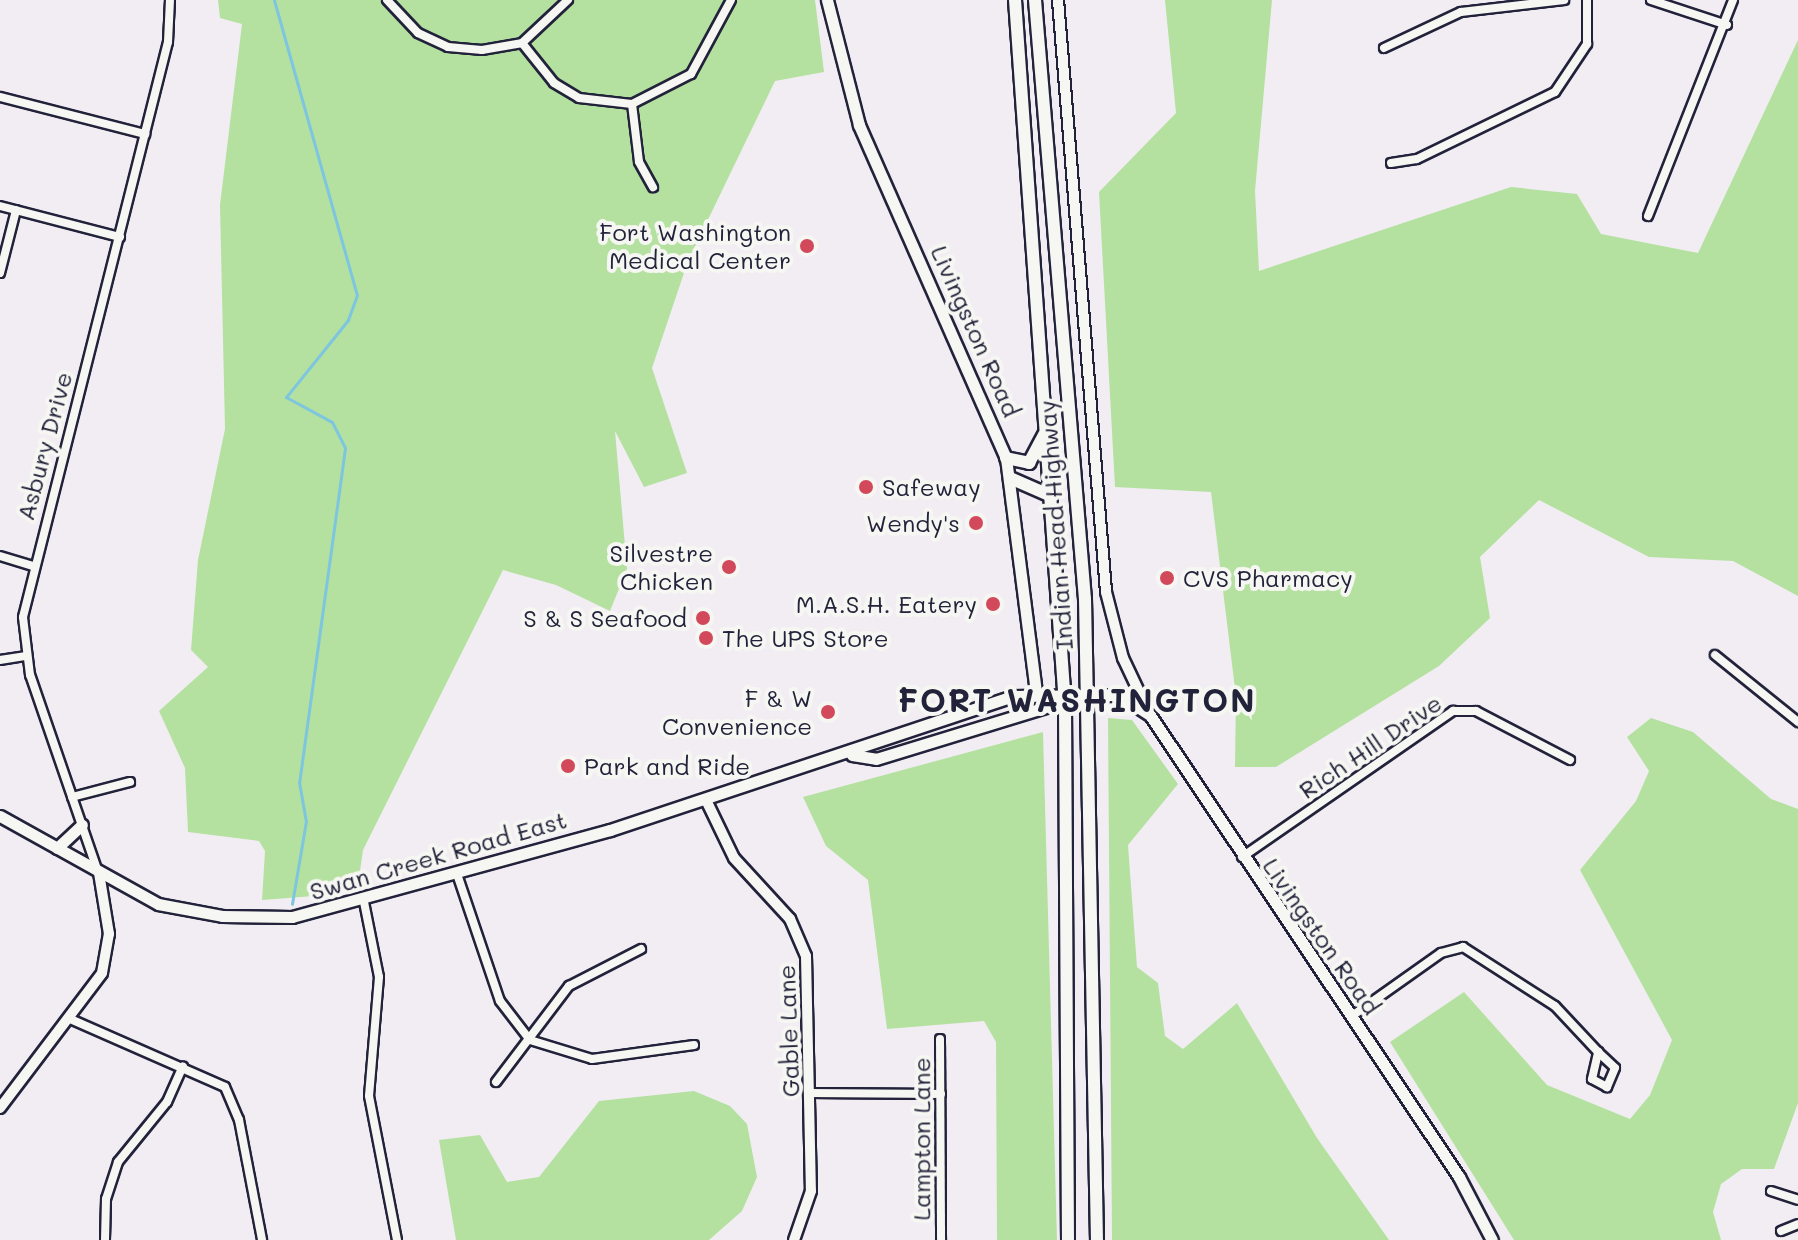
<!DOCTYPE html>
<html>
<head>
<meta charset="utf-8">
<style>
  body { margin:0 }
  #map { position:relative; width:1798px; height:1240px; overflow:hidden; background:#f2edf3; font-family:Mali,sans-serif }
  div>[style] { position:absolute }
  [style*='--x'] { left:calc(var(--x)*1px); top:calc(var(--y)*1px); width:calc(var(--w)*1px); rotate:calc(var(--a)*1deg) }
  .green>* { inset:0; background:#b4e1a0 }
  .stream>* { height:3px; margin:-1.5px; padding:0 1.5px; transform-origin:1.5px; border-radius:1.5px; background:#7ec5df }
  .roads { filter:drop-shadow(2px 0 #22223b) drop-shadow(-2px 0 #22223b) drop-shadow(0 2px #22223b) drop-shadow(0 -2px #22223b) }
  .minor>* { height:8px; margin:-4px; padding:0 4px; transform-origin:4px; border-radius:4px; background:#f6f6f2 }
  .tertiary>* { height:10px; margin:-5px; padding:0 5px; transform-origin:5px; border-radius:5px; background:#f6f6f2 }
  .secondary>* { height:11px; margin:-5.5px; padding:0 5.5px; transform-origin:5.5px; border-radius:5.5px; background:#f6f6f2 }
  .trunk>* { height:12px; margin:-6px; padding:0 6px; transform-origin:6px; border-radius:6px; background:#f6f6f2 }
  .dots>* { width:22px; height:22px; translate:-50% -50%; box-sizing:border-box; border:4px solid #f6f6f2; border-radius:50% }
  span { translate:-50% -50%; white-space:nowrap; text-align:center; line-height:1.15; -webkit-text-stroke:8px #f6f6f2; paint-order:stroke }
  .poi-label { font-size:24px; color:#22223b }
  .right { translate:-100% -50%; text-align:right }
  .left { translate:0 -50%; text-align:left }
  .street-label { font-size:24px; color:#22223b }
  .district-label { font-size:32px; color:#22223b; font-weight:700; letter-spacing:2px }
</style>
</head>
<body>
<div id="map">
  <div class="green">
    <i style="clip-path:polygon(218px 0,815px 0,824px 72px,775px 81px,688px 261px,652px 368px,687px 473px,644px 487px,615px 431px,627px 569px,610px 611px,556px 585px,503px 570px,363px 850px,358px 885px,314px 896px,262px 900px,265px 851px,259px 841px,188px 832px,185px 768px,159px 711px,208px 667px,191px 650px,198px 560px,225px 429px,220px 205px,242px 24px,220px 18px)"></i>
    <i style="clip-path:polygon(1165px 0,1272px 0,1255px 191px,1259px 271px,1511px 187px,1577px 194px,1601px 234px,1698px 253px,1798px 40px,1798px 596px,1733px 561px,1649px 557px,1539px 500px,1480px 557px,1490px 618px,1439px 666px,1276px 767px,1235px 767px,1236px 697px,1211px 492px,1115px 487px,1099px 192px,1176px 113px)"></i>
    <i style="clip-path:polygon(1108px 718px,1132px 720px,1178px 784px,1128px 845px,1137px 967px,1158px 983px,1165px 1036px,1183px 1049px,1237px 1003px,1317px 1138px,1389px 1240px,1112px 1240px)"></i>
    <i style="clip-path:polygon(1651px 718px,1693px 732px,1771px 799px,1798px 809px,1798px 1103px,1774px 1169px,1742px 1169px,1721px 1184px,1713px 1212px,1721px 1240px,1514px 1240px,1390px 1042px,1464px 992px,1547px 1085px,1630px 1119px,1650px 1095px,1672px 1040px,1580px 870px,1636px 801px,1649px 771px,1627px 737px)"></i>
    <i style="clip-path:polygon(1043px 732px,1057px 1240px,997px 1240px,996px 1042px,984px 1021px,887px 1029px,868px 880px,826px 846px,803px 797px)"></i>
    <i style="clip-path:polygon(694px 1091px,730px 1106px,747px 1124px,757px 1177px,742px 1211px,709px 1240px,456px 1240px,439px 1140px,480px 1135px,507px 1182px,539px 1177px,599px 1101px)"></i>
  </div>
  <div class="stream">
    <i style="--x:274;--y:0;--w:306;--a:74.3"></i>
    <i style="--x:357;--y:295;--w:27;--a:110"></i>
    <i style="--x:348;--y:320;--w:99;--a:128.8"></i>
    <i style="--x:286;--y:397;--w:52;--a:28.5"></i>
    <i style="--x:332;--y:422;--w:29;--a:63"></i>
    <i style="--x:345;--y:448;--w:337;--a:97.8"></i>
    <i style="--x:299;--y:782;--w:40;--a:80"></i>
    <i style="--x:306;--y:821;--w:84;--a:99.6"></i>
  </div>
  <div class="roads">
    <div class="minor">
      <i style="--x:387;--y:0;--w:45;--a:46.8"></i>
      <i style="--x:418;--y:33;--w:33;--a:25"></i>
      <i style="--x:448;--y:47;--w:34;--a:5"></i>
      <i style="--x:482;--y:50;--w:41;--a:-9.9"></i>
      <i style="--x:522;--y:43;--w:63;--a:-43.1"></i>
      <i style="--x:1651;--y:0;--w:80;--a:18.2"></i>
      <i style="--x:522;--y:43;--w:51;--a:51.3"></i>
      <i style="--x:554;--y:83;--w:29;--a:31"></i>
      <i style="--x:579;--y:98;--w:53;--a:6.5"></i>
      <i style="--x:632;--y:104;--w:66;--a:-27"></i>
      <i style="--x:691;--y:74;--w:84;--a:-61.6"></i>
      <i style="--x:1384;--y:48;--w:85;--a:-25.1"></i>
      <i style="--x:1461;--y:12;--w:104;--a:-6.6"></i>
      <i style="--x:0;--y:97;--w:150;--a:14.3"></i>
      <i style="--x:632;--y:104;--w:58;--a:83.1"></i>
      <i style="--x:639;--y:162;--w:29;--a:61"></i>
      <i style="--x:1391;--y:163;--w:26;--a:-9"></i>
      <i style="--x:1417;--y:159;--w:153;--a:-25.9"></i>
      <i style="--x:1555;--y:92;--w:58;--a:-56.3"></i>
      <i style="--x:1587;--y:44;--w:44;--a:-90"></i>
      <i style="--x:0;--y:206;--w:124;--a:14.5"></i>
      <i style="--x:1648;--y:216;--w:232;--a:-68.5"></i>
      <i style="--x:0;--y:273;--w:65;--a:-75.7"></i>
      <i style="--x:0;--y:556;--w:34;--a:17"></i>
      <i style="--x:1715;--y:655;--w:107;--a:38.9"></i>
      <i style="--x:0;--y:660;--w:25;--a:-9"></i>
      <i style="--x:72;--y:797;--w:60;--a:-14.5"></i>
      <i style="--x:1242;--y:857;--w:257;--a:-34.7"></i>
      <i style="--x:1453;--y:711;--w:23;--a:0"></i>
      <i style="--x:1476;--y:711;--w:106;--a:27.5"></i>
      <i style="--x:98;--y:872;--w:208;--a:-109"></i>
      <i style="--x:30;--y:675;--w:58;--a:-96.9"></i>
      <i style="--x:23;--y:617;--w:593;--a:-75.85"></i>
      <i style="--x:168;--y:42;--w:42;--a:-87.3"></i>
      <i style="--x:457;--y:874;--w:134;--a:71.3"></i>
      <i style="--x:500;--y:1001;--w:49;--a:52.4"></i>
      <i style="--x:530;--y:1040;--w:65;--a:17"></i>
      <i style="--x:592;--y:1059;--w:103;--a:-7.8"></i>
      <i style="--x:364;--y:902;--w:76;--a:78.7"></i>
      <i style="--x:379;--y:977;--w:119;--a:94.8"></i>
      <i style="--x:369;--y:1096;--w:147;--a:79"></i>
      <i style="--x:1352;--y:1016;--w:109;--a:-35.3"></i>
      <i style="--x:1441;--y:953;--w:23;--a:-15"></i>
      <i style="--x:1463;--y:947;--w:109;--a:32.7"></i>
      <i style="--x:1555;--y:1006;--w:63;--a:46.9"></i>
      <i style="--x:68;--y:1018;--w:171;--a:23.7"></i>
      <i style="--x:225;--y:1087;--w:36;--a:67"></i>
      <i style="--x:239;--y:1120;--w:122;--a:79.1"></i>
      <i style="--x:940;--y:1039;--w:201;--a:89.7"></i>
      <i style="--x:1598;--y:1052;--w:23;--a:43"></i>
      <i style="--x:1615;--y:1068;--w:21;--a:113"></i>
      <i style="--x:1607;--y:1087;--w:17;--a:-152"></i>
      <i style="--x:1592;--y:1079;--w:28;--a:-77"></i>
      <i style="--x:496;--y:1082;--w:121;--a:-52.8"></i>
      <i style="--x:569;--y:986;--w:81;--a:-27.2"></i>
      <i style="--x:812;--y:1093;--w:129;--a:0.4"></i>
      <i style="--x:1771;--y:1191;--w:28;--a:18"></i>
      <i style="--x:1781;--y:1231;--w:18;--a:-22"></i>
      <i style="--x:105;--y:1240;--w:41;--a:-88.6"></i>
      <i style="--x:106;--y:1199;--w:39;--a:-72"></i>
      <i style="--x:118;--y:1162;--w:77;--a:-50.8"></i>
      <i style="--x:167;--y:1102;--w:39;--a:-66"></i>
    </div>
    <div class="tertiary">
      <i style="--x:1058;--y:0;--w:594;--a:85.36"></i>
      <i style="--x:1106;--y:592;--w:68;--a:75.6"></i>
      <i style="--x:1123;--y:658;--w:63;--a:64.7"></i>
      <i style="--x:706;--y:800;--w:64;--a:64.2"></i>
      <i style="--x:734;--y:858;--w:83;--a:47.4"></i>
      <i style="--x:790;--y:919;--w:40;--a:66.6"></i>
      <i style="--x:806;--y:956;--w:235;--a:88.8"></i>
      <i style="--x:811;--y:1191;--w:52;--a:109.1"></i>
      <i style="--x:0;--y:1108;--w:169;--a:-52.9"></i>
      <i style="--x:102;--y:973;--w:40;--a:-80"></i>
      <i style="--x:109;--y:934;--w:62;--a:-99.3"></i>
    </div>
    <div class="secondary">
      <i style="--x:827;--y:0;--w:129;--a:75.6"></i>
      <i style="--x:859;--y:125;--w:364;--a:66.2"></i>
      <i style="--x:1006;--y:458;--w:237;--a:82.7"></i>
      <i style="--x:852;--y:755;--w:24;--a:9"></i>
      <i style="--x:876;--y:759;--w:222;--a:-17"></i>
      <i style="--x:0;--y:816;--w:181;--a:29.1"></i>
      <i style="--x:158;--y:904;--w:65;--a:10.6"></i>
      <i style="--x:222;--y:916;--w:70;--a:0.8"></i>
      <i style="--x:292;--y:917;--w:330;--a:-15.3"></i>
      <i style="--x:610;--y:830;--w:424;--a:-18.4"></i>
      <i style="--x:1012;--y:696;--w:107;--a:-0.5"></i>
      <i style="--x:1119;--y:695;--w:37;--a:33"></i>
      <i style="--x:1150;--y:715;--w:556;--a:56.22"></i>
      <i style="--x:1459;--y:1177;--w:71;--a:62.4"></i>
      <i style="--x:57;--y:848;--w:34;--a:-43"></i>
    </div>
    <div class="trunk">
      <i style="--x:1015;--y:0;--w:707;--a:85.94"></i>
      <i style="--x:1065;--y:705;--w:535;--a:89.68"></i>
      <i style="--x:1035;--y:0;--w:601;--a:85.23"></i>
      <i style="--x:1085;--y:599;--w:641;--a:88.93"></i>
      <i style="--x:1006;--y:458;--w:24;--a:12"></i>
      <i style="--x:1029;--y:463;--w:32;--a:-62"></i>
      <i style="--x:1010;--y:478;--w:45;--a:23.7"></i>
    </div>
  </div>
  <div class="dots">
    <i style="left:807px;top:246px;background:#d1495b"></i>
    <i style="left:866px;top:487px;background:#d1495b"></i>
    <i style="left:976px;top:523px;background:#d1495b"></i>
    <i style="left:729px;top:567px;background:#d1495b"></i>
    <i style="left:1167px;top:578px;background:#d1495b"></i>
    <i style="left:993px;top:604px;background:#d1495b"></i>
    <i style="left:703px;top:618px;background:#d1495b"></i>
    <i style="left:706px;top:638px;background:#d1495b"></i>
    <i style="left:828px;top:712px;background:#d1495b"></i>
    <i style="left:568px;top:766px;background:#d1495b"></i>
  </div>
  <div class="poi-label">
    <span class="right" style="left:791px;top:246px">Fort Washington<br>Medical Center</span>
    <span class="left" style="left:882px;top:487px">Safeway</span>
    <span class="right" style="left:960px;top:523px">Wendy's</span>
    <span class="right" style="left:713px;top:567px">Silvestre<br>Chicken</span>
    <span class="left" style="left:1183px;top:578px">CVS Pharmacy</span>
    <span class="right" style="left:977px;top:604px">M.A.S.H. Eatery</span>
    <span class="right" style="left:687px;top:618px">S &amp; S Seafood</span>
    <span class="left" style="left:722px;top:638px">The UPS Store</span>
    <span class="right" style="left:812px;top:712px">F &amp; W<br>Convenience</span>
    <span class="left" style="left:584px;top:766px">Park and Ride</span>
  </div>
  <div class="street-label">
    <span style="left:976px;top:331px;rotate:66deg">Livingston Road</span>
    <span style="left:44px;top:446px;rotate:-75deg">Asbury Drive</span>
    <span style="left:1055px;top:525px;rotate:-94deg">Indian Head Highway</span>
    <span style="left:1370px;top:746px;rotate:-34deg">Rich Hill Drive</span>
    <span style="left:438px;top:855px;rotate:-16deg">Swan Creek Road East</span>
    <span style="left:1322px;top:936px;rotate:55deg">Livingston Road</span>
    <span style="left:788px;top:1031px;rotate:-92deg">Gable Lane</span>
    <span style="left:921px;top:1139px;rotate:-90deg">Lampton Lane</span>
  </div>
  <div class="district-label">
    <span style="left:1077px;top:699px">FORT WASHINGTON</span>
  </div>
</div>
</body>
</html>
